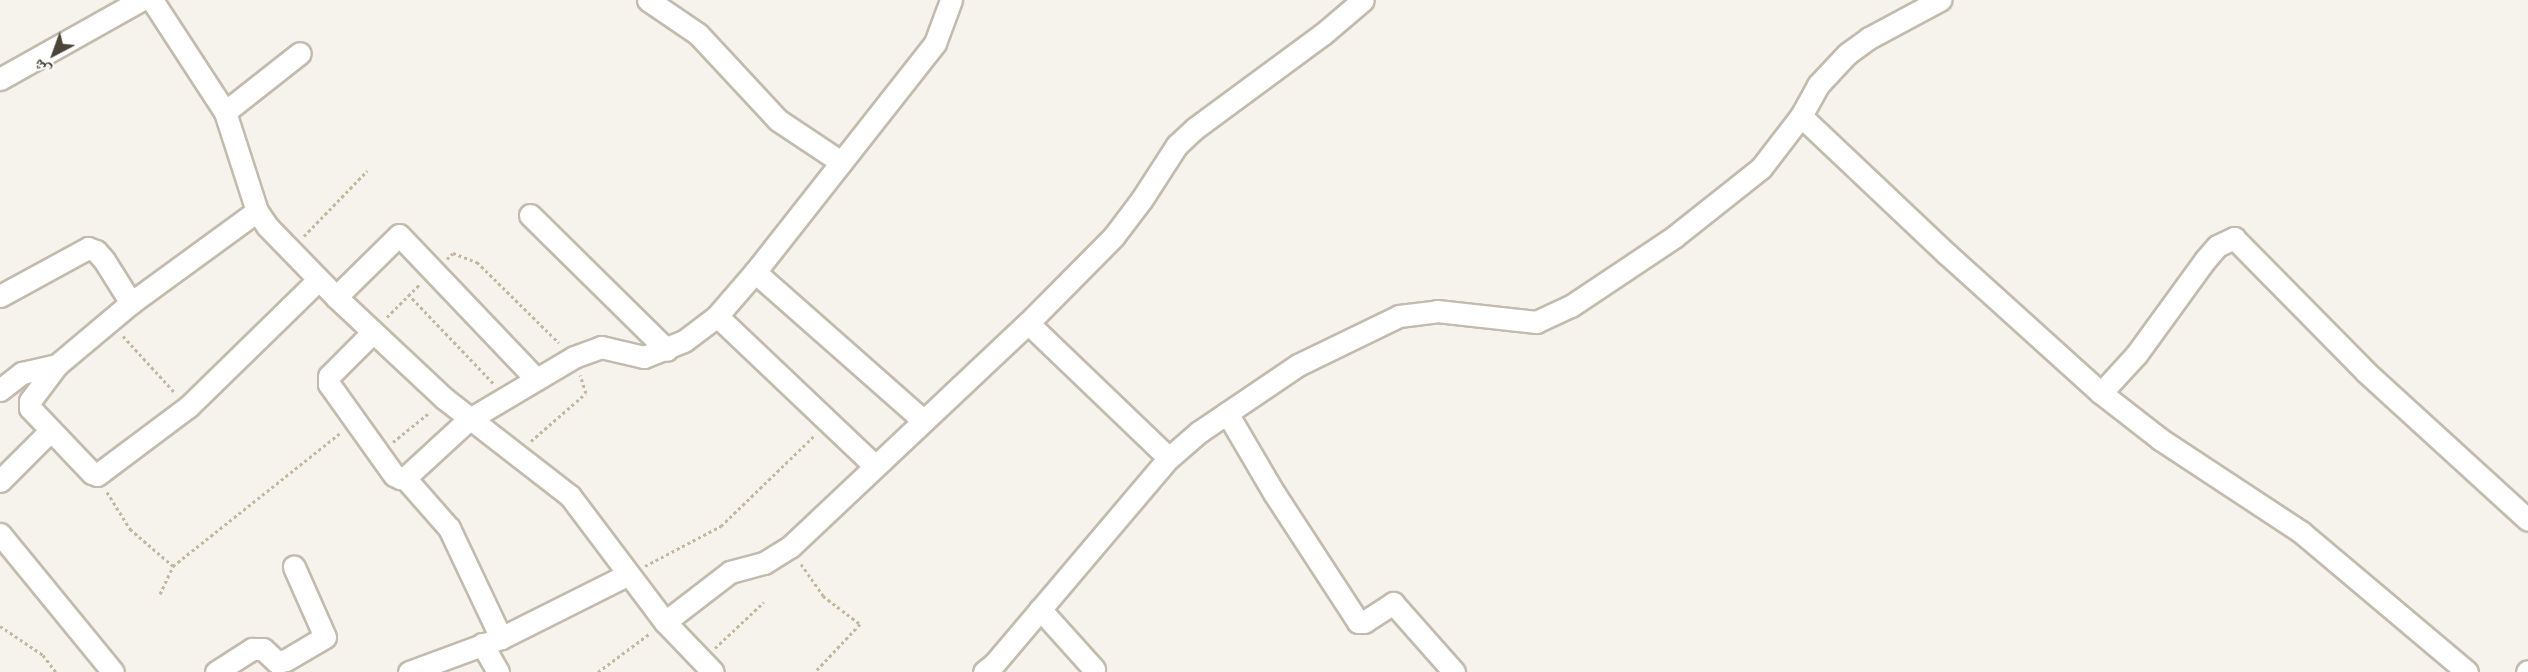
<!DOCTYPE html>
<html>
<head>
<meta charset="utf-8">
<style>
  body { margin:0 }
  #map { position:relative; width:2528px; height:672px; overflow:hidden; background:#f6f3ec; font-family:Poppins,"Noto Naskh Arabic",sans-serif }
  div>[style] { position:absolute }
  [style*='--x'] { left:calc(var(--x)*1px); top:calc(var(--y)*1px); width:calc(var(--w)*1px); rotate:calc(var(--a)*1deg) }
  .path>* { height:3px; margin-top:-1.5px; transform-origin:0; background:repeating-linear-gradient(90deg,#c4b79f 0 3px,transparent 0 6px) }
  .roads { filter:drop-shadow(2px 0 #c2bbae) drop-shadow(-2px 0 #c2bbae) drop-shadow(0 2px #c2bbae) drop-shadow(0 -2px #c2bbae) }
  .street>* { height:21px; margin:-10.5px; padding:0 10.5px; transform-origin:10.5px; border-radius:10.5px; background:#fff }
  span { translate:-50% -50%; white-space:nowrap; text-align:center; line-height:1.15; -webkit-text-stroke:6px #fff; paint-order:stroke }
  .north { position:absolute; left:24px; top:24px; width:60px; height:60px; -webkit-text-stroke:4px #fff; paint-order:stroke; rotate:221deg; font-size:16px; font-weight:700; line-height:24px; text-align:center; color:#4b4439 }
  .north::after { content:''; display:block; margin:auto; width:21px; height:27px; background:#4b4439; clip-path:polygon(50% 0,100% 100%,50% 72%,0 100%) }
</style>
</head>
<body>
<div id="map">
  <div class="path">
    <i style="--x:304;--y:236;--w:91;--a:-45.9"></i>
    <i style="--x:447;--y:259;--w:8;--a:-45"></i>
    <i style="--x:453;--y:253;--w:26;--a:21"></i>
    <i style="--x:477;--y:262;--w:115;--a:44.6"></i>
    <i style="--x:408;--y:294;--w:124;--a:46.3"></i>
    <i style="--x:387;--y:317;--w:47;--a:-45"></i>
    <i style="--x:123;--y:336;--w:77;--a:47.6"></i>
    <i style="--x:531;--y:441;--w:73;--a:-41.1"></i>
    <i style="--x:586;--y:393;--w:19;--a:-108"></i>
    <i style="--x:393;--y:442;--w:48;--a:-39"></i>
    <i style="--x:107;--y:492;--w:44;--a:58.1"></i>
    <i style="--x:130;--y:529;--w:57;--a:40.7"></i>
    <i style="--x:801;--y:564;--w:39;--a:55"></i>
    <i style="--x:823;--y:596;--w:46;--a:37.1"></i>
    <i style="--x:860;--y:624;--w:66;--a:133.2"></i>
    <i style="--x:645;--y:566;--w:86;--a:-27.8"></i>
    <i style="--x:721;--y:526;--w:129;--a:-44.1"></i>
    <i style="--x:160;--y:594;--w:31;--a:-65"></i>
    <i style="--x:173;--y:566;--w:213;--a:-38.5"></i>
    <i style="--x:0;--y:626;--w:52;--a:34"></i>
    <i style="--x:43;--y:655;--w:21;--a:53"></i>
    <i style="--x:715;--y:648;--w:67;--a:-43.2"></i>
    <i style="--x:598;--y:672;--w:64;--a:-36.7"></i>
  </div>
  <div class="roads">
    <div class="street">
      <i style="--x:152;--y:0;--w:134;--a:56.9"></i>
      <i style="--x:225;--y:112;--w:104;--a:72.1"></i>
      <i style="--x:257;--y:211;--w:18;--a:56"></i>
      <i style="--x:267;--y:226;--w:99;--a:45.8"></i>
      <i style="--x:336;--y:297;--w:149;--a:43.1"></i>
      <i style="--x:445;--y:399;--w:158;--a:37.8"></i>
      <i style="--x:570;--y:496;--w:158;--a:53"></i>
      <i style="--x:665;--y:622;--w:69;--a:46.2"></i>
      <i style="--x:648;--y:0;--w:60;--a:34.2"></i>
      <i style="--x:698;--y:34;--w:117;--a:47.1"></i>
      <i style="--x:778;--y:120;--w:76;--a:33.7"></i>
      <i style="--x:0;--y:79;--w:162;--a:-29.3"></i>
      <i style="--x:225;--y:112;--w:95;--a:-38.2"></i>
      <i style="--x:1801;--y:116;--w:201;--a:43.4"></i>
      <i style="--x:1947;--y:254;--w:207;--a:42.1"></i>
      <i style="--x:2101;--y:393;--w:52;--a:-47.4"></i>
      <i style="--x:2136;--y:355;--w:117;--a:-54"></i>
      <i style="--x:2205;--y:260;--w:18;--a:-49"></i>
      <i style="--x:2217;--y:246;--w:19;--a:-25"></i>
      <i style="--x:2234;--y:238;--w:188;--a:45.4"></i>
      <i style="--x:2366;--y:372;--w:219;--a:42.4"></i>
      <i style="--x:530;--y:215;--w:192;--a:44.6"></i>
      <i style="--x:755;--y:272;--w:225;--a:41.4"></i>
      <i style="--x:0;--y:296;--w:100;--a:-28.6"></i>
      <i style="--x:88;--y:248;--w:9;--a:21"></i>
      <i style="--x:96;--y:251;--w:12;--a:48"></i>
      <i style="--x:104;--y:260;--w:51;--a:57.9"></i>
      <i style="--x:336;--y:297;--w:88;--a:-44.5"></i>
      <i style="--x:399;--y:235;--w:199;--a:46.4"></i>
      <i style="--x:717;--y:316;--w:218;--a:43.5"></i>
      <i style="--x:1028;--y:323;--w:195;--a:43.8"></i>
      <i style="--x:373;--y:332;--w:62;--a:135"></i>
      <i style="--x:329;--y:376;--w:8;--a:90"></i>
      <i style="--x:329;--y:384;--w:112;--a:54.5"></i>
      <i style="--x:394;--y:475;--w:7;--a:27"></i>
      <i style="--x:400;--y:478;--w:5;--a:0"></i>
      <i style="--x:405;--y:478;--w:67;--a:48.7"></i>
      <i style="--x:449;--y:528;--w:122;--a:64.7"></i>
      <i style="--x:57;--y:365;--w:45;--a:126.9"></i>
      <i style="--x:30;--y:401;--w:7;--a:90"></i>
      <i style="--x:30;--y:408;--w:90;--a:46.4"></i>
      <i style="--x:92;--y:473;--w:5;--a:22"></i>
      <i style="--x:97;--y:475;--w:114;--a:-36.8"></i>
      <i style="--x:188;--y:407;--w:182;--a:-44.3"></i>
      <i style="--x:0;--y:390;--w:28;--a:-38"></i>
      <i style="--x:22;--y:373;--w:36;--a:-13"></i>
      <i style="--x:57;--y:365;--w:97;--a:-40"></i>
      <i style="--x:131;--y:303;--w:156;--a:-36.1"></i>
      <i style="--x:2101;--y:393;--w:75;--a:37.9"></i>
      <i style="--x:2160;--y:439;--w:169;--a:33.4"></i>
      <i style="--x:2301;--y:532;--w:217;--a:40.1"></i>
      <i style="--x:1227;--y:413;--w:93;--a:59.6"></i>
      <i style="--x:1274;--y:493;--w:154;--a:56.9"></i>
      <i style="--x:1358;--y:622;--w:6;--a:0"></i>
      <i style="--x:1364;--y:622;--w:35;--a:-33"></i>
      <i style="--x:1393;--y:603;--w:92;--a:48.5"></i>
      <i style="--x:405;--y:478;--w:86;--a:-42.6"></i>
      <i style="--x:468;--y:420;--w:123;--a:-30.7"></i>
      <i style="--x:574;--y:357;--w:29;--a:-20"></i>
      <i style="--x:601;--y:347;--w:44;--a:13.1"></i>
      <i style="--x:644;--y:357;--w:43;--a:-21.8"></i>
      <i style="--x:684;--y:341;--w:41;--a:-37.1"></i>
      <i style="--x:717;--y:316;--w:58;--a:-49.2"></i>
      <i style="--x:755;--y:272;--w:291;--a:-51.8"></i>
      <i style="--x:935;--y:43;--w:46;--a:-69.6"></i>
      <i style="--x:0;--y:481;--w:72;--a:-45"></i>
      <i style="--x:0;--y:534;--w:178;--a:50.7"></i>
      <i style="--x:1040;--y:609;--w:81;--a:48"></i>
      <i style="--x:665;--y:622;--w:82;--a:-37.6"></i>
      <i style="--x:730;--y:572;--w:35;--a:-15"></i>
      <i style="--x:764;--y:563;--w:31;--a:-32"></i>
      <i style="--x:790;--y:547;--w:327;--a:-43.3"></i>
      <i style="--x:1028;--y:323;--w:122;--a:-45.3"></i>
      <i style="--x:1114;--y:236;--w:46;--a:-52.9"></i>
      <i style="--x:1142;--y:199;--w:64;--a:-57.1"></i>
      <i style="--x:1177;--y:145;--w:23;--a:-43"></i>
      <i style="--x:1194;--y:129;--w:160;--a:-36.4"></i>
      <i style="--x:1323;--y:34;--w:52;--a:-40.4"></i>
      <i style="--x:482;--y:644;--w:32;--a:60"></i>
      <i style="--x:216;--y:672;--w:43;--a:-32.6"></i>
      <i style="--x:252;--y:649;--w:11;--a:0"></i>
      <i style="--x:263;--y:649;--w:19;--a:43"></i>
      <i style="--x:277;--y:662;--w:9;--a:-13"></i>
      <i style="--x:286;--y:660;--w:45;--a:-30.5"></i>
      <i style="--x:325;--y:637;--w:77;--a:-113.9"></i>
      <i style="--x:409;--y:672;--w:98;--a:-20.3"></i>
      <i style="--x:501;--y:638;--w:141;--a:-26.6"></i>
      <i style="--x:984;--y:672;--w:13;--a:-39"></i>
      <i style="--x:994;--y:664;--w:270;--a:-49.7"></i>
      <i style="--x:1169;--y:458;--w:40;--a:-41"></i>
      <i style="--x:1199;--y:432;--w:120;--a:-34.1"></i>
      <i style="--x:1298;--y:365;--w:112;--a:-25.9"></i>
      <i style="--x:1399;--y:316;--w:38;--a:-7"></i>
      <i style="--x:1437;--y:311;--w:100;--a:6.3"></i>
      <i style="--x:1536;--y:322;--w:38;--a:-25"></i>
      <i style="--x:1571;--y:306;--w:124;--a:-33.8"></i>
      <i style="--x:1674;--y:237;--w:111;--a:-38.4"></i>
      <i style="--x:1761;--y:168;--w:66;--a:-52.4"></i>
      <i style="--x:1801;--y:116;--w:35;--a:-61"></i>
      <i style="--x:1818;--y:85;--w:42;--a:-46.9"></i>
      <i style="--x:1847;--y:54;--w:27;--a:-36"></i>
      <i style="--x:1869;--y:38;--w:81;--a:-28.2"></i>
      <i style="--x:2527;--y:672;--w:1;--a:-45"></i>
    </div>
  </div>
  <div class="north">ش</div>
</div>
</body>
</html>
